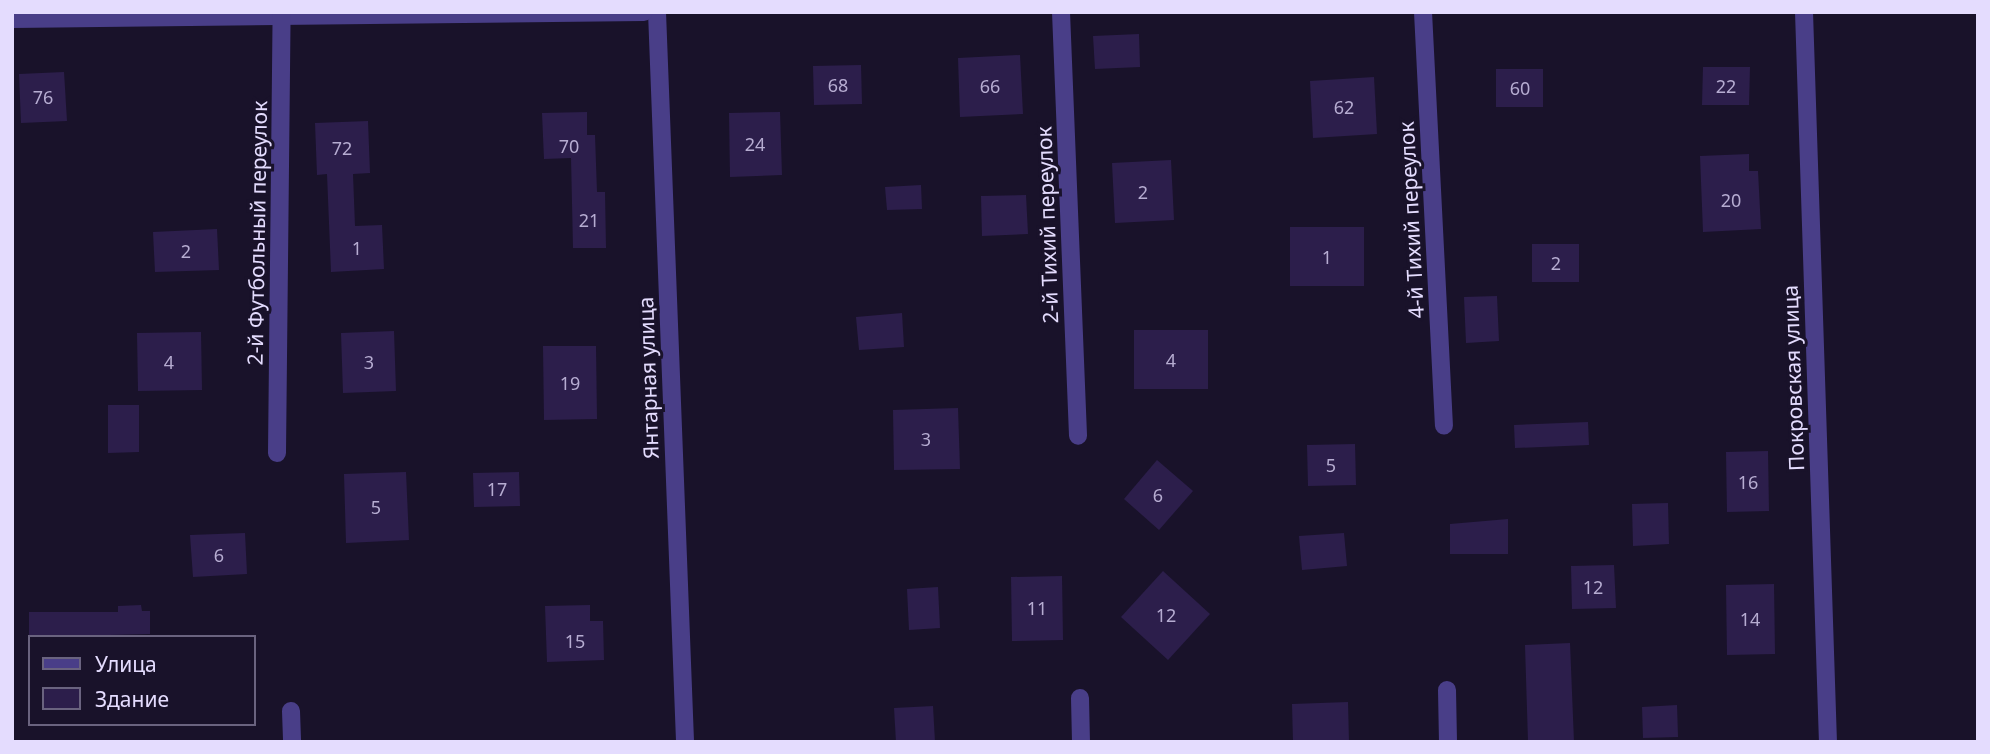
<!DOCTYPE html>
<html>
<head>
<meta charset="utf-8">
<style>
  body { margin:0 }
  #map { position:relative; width:1990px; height:754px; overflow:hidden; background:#19122a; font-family:"Noto Sans",sans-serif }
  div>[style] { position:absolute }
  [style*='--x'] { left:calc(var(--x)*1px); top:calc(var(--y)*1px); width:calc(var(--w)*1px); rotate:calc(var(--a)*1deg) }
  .building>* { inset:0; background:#2c1e4b }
  .street>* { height:18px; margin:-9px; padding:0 9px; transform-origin:9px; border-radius:9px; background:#493e88 }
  span { translate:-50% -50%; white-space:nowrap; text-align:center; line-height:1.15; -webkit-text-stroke:6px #19122a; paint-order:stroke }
  .number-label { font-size:18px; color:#b6acd1 }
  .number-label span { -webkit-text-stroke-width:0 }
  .street-label { font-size:21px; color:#e4dcfe }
  .frame { position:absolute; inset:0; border:14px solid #e4dcfe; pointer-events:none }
  .legend { position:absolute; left:28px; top:635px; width:228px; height:91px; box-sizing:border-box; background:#19122a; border:2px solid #6a637f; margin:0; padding:9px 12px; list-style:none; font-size:21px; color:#e4dcfe }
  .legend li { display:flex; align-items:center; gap:14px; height:35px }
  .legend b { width:35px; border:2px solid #6a637f }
</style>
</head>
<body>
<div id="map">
  <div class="building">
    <i style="clip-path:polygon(1139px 34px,1140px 67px,1095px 69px,1093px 36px)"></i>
    <i style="clip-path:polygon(1020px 55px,1023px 114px,960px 117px,958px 58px)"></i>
    <i style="clip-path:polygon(861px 65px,862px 104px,814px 105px,813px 66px)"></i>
    <i style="clip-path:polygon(1703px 67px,1750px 67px,1749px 105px,1702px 105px)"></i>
    <i style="clip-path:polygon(1496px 69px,1543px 69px,1543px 107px,1496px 107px)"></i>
    <i style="clip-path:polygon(64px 72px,67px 121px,21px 123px,19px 74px)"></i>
    <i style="clip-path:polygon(1374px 77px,1377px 134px,1313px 138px,1310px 81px)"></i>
    <i style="clip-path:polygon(587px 112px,587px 135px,595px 135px,597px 192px,605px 192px,606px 248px,573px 248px,571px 158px,544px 159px,542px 113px)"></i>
    <i style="clip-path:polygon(780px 112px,782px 175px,730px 177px,729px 113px)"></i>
    <i style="clip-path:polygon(368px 121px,370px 173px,353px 174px,355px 226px,382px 225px,384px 269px,331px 272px,327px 174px,317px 175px,315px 123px)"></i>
    <i style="clip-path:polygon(1749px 154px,1749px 171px,1758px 171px,1761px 229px,1703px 232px,1700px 156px)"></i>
    <i style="clip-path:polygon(1171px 160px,1174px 220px,1115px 223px,1112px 163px)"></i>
    <i style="clip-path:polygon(921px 185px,922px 209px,887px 210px,885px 187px)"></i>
    <i style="clip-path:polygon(1026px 195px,1028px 234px,982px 236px,981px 196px)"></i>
    <i style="clip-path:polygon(1290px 227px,1364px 227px,1364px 286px,1290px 286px)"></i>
    <i style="clip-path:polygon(217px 229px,219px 270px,155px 272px,153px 232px)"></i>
    <i style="clip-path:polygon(1532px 244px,1579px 244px,1579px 282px,1532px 282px)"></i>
    <i style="clip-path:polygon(1497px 296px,1499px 341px,1466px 343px,1464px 297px)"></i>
    <i style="clip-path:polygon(902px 313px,904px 347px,859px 350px,856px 317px)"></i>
    <i style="clip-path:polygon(1134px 330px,1208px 330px,1208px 389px,1134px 389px)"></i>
    <i style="clip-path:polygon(394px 331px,396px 391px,343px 393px,341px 333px)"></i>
    <i style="clip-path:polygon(201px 332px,202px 390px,138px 391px,137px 333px)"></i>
    <i style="clip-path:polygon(543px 346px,596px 346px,597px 419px,544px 420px)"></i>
    <i style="clip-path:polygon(108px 405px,139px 405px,139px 452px,108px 453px)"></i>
    <i style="clip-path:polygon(958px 408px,960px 469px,894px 470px,893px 410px)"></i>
    <i style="clip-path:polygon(1588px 422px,1589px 445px,1515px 448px,1514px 425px)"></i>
    <i style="clip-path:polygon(1355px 444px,1356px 485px,1308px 486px,1307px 445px)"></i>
    <i style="clip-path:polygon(1768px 451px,1769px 511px,1727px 512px,1726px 452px)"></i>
    <i style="clip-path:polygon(1157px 460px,1193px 491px,1159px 530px,1124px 499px)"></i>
    <i style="clip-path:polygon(406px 472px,409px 540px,346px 543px,344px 474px)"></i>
    <i style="clip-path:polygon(519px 472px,520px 506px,474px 507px,473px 473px)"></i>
    <i style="clip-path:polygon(1668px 503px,1669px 544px,1633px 546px,1632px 504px)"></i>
    <i style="clip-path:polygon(1508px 519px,1508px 554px,1450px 554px,1450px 524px)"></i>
    <i style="clip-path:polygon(245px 533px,247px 574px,193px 577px,190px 535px)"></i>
    <i style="clip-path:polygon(1344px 533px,1347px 566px,1302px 570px,1299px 536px)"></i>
    <i style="clip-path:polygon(1614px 565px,1616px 608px,1572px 609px,1571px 566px)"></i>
    <i style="clip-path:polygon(1163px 571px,1210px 614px,1168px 660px,1121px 617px)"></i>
    <i style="clip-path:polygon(1062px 576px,1063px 640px,1012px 641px,1011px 577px)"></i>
    <i style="clip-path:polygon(1774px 584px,1775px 654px,1727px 655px,1726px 585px)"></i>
    <i style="clip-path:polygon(938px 587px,940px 628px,909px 630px,907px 589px)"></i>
    <i style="clip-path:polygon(141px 605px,142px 611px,150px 611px,150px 634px,29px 637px,29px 612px,118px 612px,118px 606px)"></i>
    <i style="clip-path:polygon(590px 605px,590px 621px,603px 621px,604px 660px,547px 662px,545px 606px)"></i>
    <i style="clip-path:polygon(1570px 643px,1574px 742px,1528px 742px,1525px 645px)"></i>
    <i style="clip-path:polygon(1348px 702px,1349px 742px,1293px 742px,1292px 704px)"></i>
    <i style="clip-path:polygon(1677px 705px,1678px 737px,1643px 738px,1642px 707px)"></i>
    <i style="clip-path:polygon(933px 706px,935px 742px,896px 742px,894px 708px)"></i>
  </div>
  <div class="street">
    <i style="--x:657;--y:12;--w:731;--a:87.8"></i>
    <i style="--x:1061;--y:12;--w:424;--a:87.7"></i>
    <i style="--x:1423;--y:12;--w:414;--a:87.1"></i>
    <i style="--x:1804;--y:12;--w:730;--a:88.12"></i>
    <i style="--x:12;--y:19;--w:632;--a:-0.63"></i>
    <i style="--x:277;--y:453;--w:441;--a:-89.4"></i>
    <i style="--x:1447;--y:690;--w:52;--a:88.9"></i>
    <i style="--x:1080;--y:698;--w:44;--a:88.7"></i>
    <i style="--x:291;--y:711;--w:31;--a:88"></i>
  </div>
  <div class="number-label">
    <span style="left:838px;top:85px">68</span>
    <span style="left:990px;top:86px">66</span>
    <span style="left:1726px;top:86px">22</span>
    <span style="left:1520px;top:88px">60</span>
    <span style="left:43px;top:97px">76</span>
    <span style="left:1344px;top:107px">62</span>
    <span style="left:755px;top:144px">24</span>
    <span style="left:569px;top:146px">70</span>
    <span style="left:342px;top:148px">72</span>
    <span style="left:1143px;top:192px">2</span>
    <span style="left:1731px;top:200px">20</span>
    <span style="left:589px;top:220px">21</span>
    <span style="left:357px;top:248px">1</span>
    <span style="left:186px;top:251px">2</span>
    <span style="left:1327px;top:257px">1</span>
    <span style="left:1556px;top:263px">2</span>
    <span style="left:1171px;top:360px">4</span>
    <span style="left:169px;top:362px">4</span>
    <span style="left:369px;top:362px">3</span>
    <span style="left:570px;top:383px">19</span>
    <span style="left:926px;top:439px">3</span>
    <span style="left:1331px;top:465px">5</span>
    <span style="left:1748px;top:482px">16</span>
    <span style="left:497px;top:489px">17</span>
    <span style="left:1158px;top:495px">6</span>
    <span style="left:376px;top:507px">5</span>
    <span style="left:219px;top:555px">6</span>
    <span style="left:1593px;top:587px">12</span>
    <span style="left:1037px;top:608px">11</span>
    <span style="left:1166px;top:615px">12</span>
    <span style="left:1750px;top:619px">14</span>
    <span style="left:575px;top:641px">15</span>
  </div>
  <div class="street-label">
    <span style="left:1411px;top:220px;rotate:-93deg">4-й Тихий переулок</span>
    <span style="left:1047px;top:225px;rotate:-92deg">2-й Тихий переулок</span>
    <span style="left:257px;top:233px;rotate:-89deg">2-й Футбольный переулок</span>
    <span style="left:648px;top:378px;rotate:-92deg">Янтарная улица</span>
    <span style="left:1793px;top:378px;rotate:-92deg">Покровская улица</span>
  </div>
  <div class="frame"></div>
  <ul class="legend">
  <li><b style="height:9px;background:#493e88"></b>Улица</li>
  <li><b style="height:19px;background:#2c1e4b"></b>Здание</li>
  </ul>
</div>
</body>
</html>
